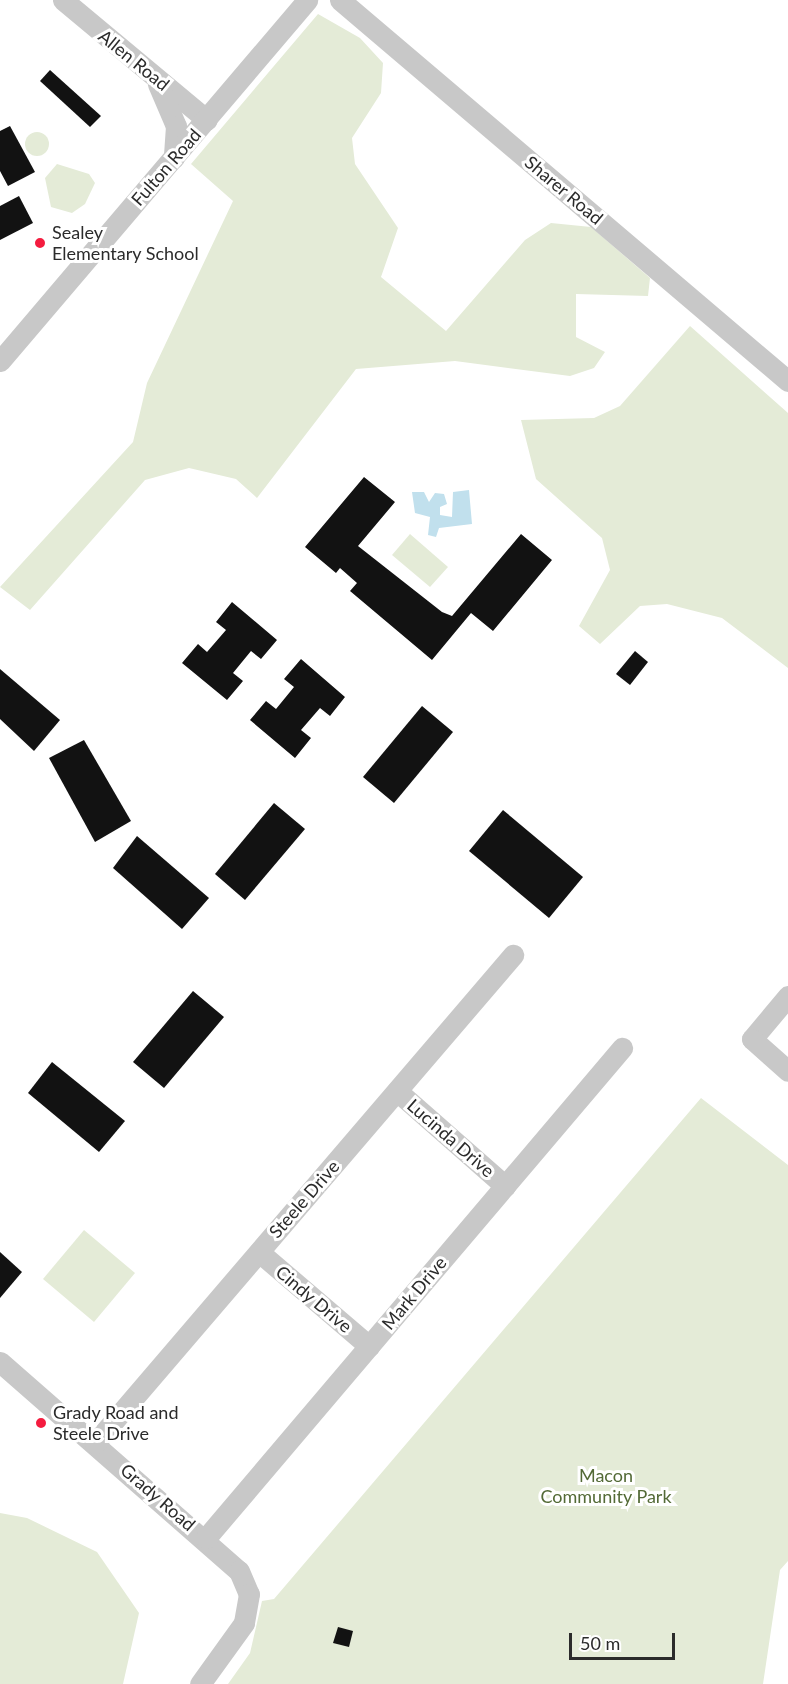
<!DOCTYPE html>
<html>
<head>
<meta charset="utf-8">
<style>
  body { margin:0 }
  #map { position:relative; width:788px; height:1684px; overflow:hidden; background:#fff; font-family:Lato,sans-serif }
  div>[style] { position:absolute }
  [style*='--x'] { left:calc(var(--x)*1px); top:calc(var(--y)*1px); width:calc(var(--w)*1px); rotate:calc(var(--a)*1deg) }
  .green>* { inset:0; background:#e4ebd7 }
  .round { border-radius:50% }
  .water>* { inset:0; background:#c1e0ed }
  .building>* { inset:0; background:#121212 }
  .minor>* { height:21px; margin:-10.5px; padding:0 10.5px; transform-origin:10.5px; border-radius:10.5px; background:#c8c8c8 }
  .dots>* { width:16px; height:16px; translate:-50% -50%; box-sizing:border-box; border:3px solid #fff; border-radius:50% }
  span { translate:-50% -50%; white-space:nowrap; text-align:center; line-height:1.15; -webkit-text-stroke:6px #fff; paint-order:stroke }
  .street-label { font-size:18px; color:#2b2b2b }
  .poi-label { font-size:18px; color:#2b2b2b }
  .left { translate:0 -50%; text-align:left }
  .park-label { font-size:18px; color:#536a36 }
  .scale { position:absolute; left:569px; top:1633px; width:106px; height:27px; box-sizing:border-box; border:3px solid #2b2b2b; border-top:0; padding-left:8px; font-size:18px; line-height:21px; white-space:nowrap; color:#2b2b2b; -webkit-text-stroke:4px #fff; paint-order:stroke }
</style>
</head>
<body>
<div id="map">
  <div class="green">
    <i style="clip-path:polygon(318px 14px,360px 38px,383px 63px,381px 93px,352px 138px,355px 164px,398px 228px,381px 277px,446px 331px,525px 240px,551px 223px,591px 227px,650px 278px,648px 296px,576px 294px,576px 337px,605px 352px,594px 368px,570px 376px,455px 361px,356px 369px,257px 498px,236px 479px,189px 468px,145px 480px,30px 610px,0 587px,133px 442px,147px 383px,233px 201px,191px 164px)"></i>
    <i class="round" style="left:25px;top:132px;width:24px;height:24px"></i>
    <i style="clip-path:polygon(57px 164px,89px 174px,95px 183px,85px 204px,72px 213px,51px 207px,45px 178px)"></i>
    <i style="clip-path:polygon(690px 326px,788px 413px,788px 668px,722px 618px,667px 604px,640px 606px,600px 644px,579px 626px,610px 570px,602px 538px,536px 479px,521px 420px,594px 418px,620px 406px)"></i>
    <i style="clip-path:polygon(410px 534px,448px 567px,430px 587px,392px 555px)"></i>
    <i style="clip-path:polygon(701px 1098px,788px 1165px,788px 1561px,780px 1570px,763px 1684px,228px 1684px,250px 1653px,262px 1601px,274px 1599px)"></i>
    <i style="clip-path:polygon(84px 1230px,135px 1273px,94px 1322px,43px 1279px)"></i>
    <i style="clip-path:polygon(0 1513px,27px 1518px,97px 1552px,139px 1613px,123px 1684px,0 1684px)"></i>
  </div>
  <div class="water">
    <i style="clip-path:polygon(469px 490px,472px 524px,439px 528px,436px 537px,428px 535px,430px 517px,415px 513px,412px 492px,424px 492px,429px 502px,435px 493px,444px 494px,447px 504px,440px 507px,440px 515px,452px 517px,453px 492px)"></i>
  </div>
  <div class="building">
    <i style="clip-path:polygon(50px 70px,101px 116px,90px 127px,40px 81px)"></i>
    <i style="clip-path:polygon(10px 126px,35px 172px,8px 186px,0 171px,0 131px)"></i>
    <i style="clip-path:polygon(19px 196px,33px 223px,0 240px,0 206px)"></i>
    <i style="clip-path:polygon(364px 477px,395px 502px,358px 546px,442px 612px,452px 616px,521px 534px,552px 560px,493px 631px,471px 613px,432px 660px,350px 591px,357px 583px,340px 568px,336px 573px,305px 547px)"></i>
    <i style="clip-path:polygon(232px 602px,277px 640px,261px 659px,251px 651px,233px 673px,243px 681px,227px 700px,182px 663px,198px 644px,207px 652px,226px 630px,216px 622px)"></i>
    <i style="clip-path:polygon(635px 651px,648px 662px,630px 685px,616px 674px)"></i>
    <i style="clip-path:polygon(301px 659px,345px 697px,330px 716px,320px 708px,301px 730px,311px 738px,295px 758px,250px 720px,266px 701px,276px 709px,294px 687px,284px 679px)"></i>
    <i style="clip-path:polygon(0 669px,60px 720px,34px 751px,0 719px)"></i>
    <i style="clip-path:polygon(422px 706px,453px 732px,394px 803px,363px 777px)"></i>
    <i style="clip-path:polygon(84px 740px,131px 821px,95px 842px,49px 758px)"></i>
    <i style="clip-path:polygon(274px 803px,305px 829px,245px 900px,215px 874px)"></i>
    <i style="clip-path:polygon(503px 810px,583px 877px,549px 918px,469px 851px)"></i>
    <i style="clip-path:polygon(137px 836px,209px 898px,182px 929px,113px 868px)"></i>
    <i style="clip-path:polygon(193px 991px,224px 1017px,164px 1088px,133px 1062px)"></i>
    <i style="clip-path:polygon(52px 1062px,125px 1121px,99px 1152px,28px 1093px)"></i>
    <i style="clip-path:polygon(0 1252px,22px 1272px,0 1298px)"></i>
    <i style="clip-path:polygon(338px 1627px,353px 1631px,349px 1647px,333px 1643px)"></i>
  </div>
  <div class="minor">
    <i style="--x:63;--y:0;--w:187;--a:39.8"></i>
    <i style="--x:340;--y:0;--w:588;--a:40.38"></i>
    <i style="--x:158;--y:84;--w:46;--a:66.8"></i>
    <i style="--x:176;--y:126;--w:32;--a:94"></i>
    <i style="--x:0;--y:361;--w:474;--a:-49.6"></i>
    <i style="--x:788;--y:996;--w:56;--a:129.9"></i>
    <i style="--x:752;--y:1039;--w:48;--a:41.6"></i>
    <i style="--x:397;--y:1091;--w:144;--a:41.3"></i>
    <i style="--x:259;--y:1252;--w:145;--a:40.5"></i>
    <i style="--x:0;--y:1362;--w:317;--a:41.2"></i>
    <i style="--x:239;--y:1571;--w:25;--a:67"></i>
    <i style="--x:249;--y:1594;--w:29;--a:100"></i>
    <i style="--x:244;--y:1623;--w:75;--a:125.8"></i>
    <i style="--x:95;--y:1443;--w:643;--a:-49.42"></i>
    <i style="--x:206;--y:1538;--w:643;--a:-49.67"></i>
  </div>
  <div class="dots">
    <i style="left:40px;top:243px;background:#f41c3f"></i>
    <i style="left:41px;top:1423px;background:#f41c3f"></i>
  </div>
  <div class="street-label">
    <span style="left:134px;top:60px;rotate:39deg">Allen Road</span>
    <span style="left:166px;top:167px;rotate:-49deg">Fulton Road</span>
    <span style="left:564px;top:190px;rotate:40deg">Sharer Road</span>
    <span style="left:451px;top:1138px;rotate:41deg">Lucinda Drive</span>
    <span style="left:304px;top:1199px;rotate:-49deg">Steele Drive</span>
    <span style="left:414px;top:1293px;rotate:-50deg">Mark Drive</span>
    <span style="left:314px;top:1299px;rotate:40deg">Cindy Drive</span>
    <span style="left:158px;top:1497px;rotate:41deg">Grady Road</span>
  </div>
  <div class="poi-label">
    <span class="left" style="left:52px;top:243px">Sealey<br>Elementary School</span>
    <span class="left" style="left:53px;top:1423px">Grady Road and<br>Steele Drive</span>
  </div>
  <div class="park-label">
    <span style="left:606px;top:1486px">Macon<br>Community Park</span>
  </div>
  <div class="scale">50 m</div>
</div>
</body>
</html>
